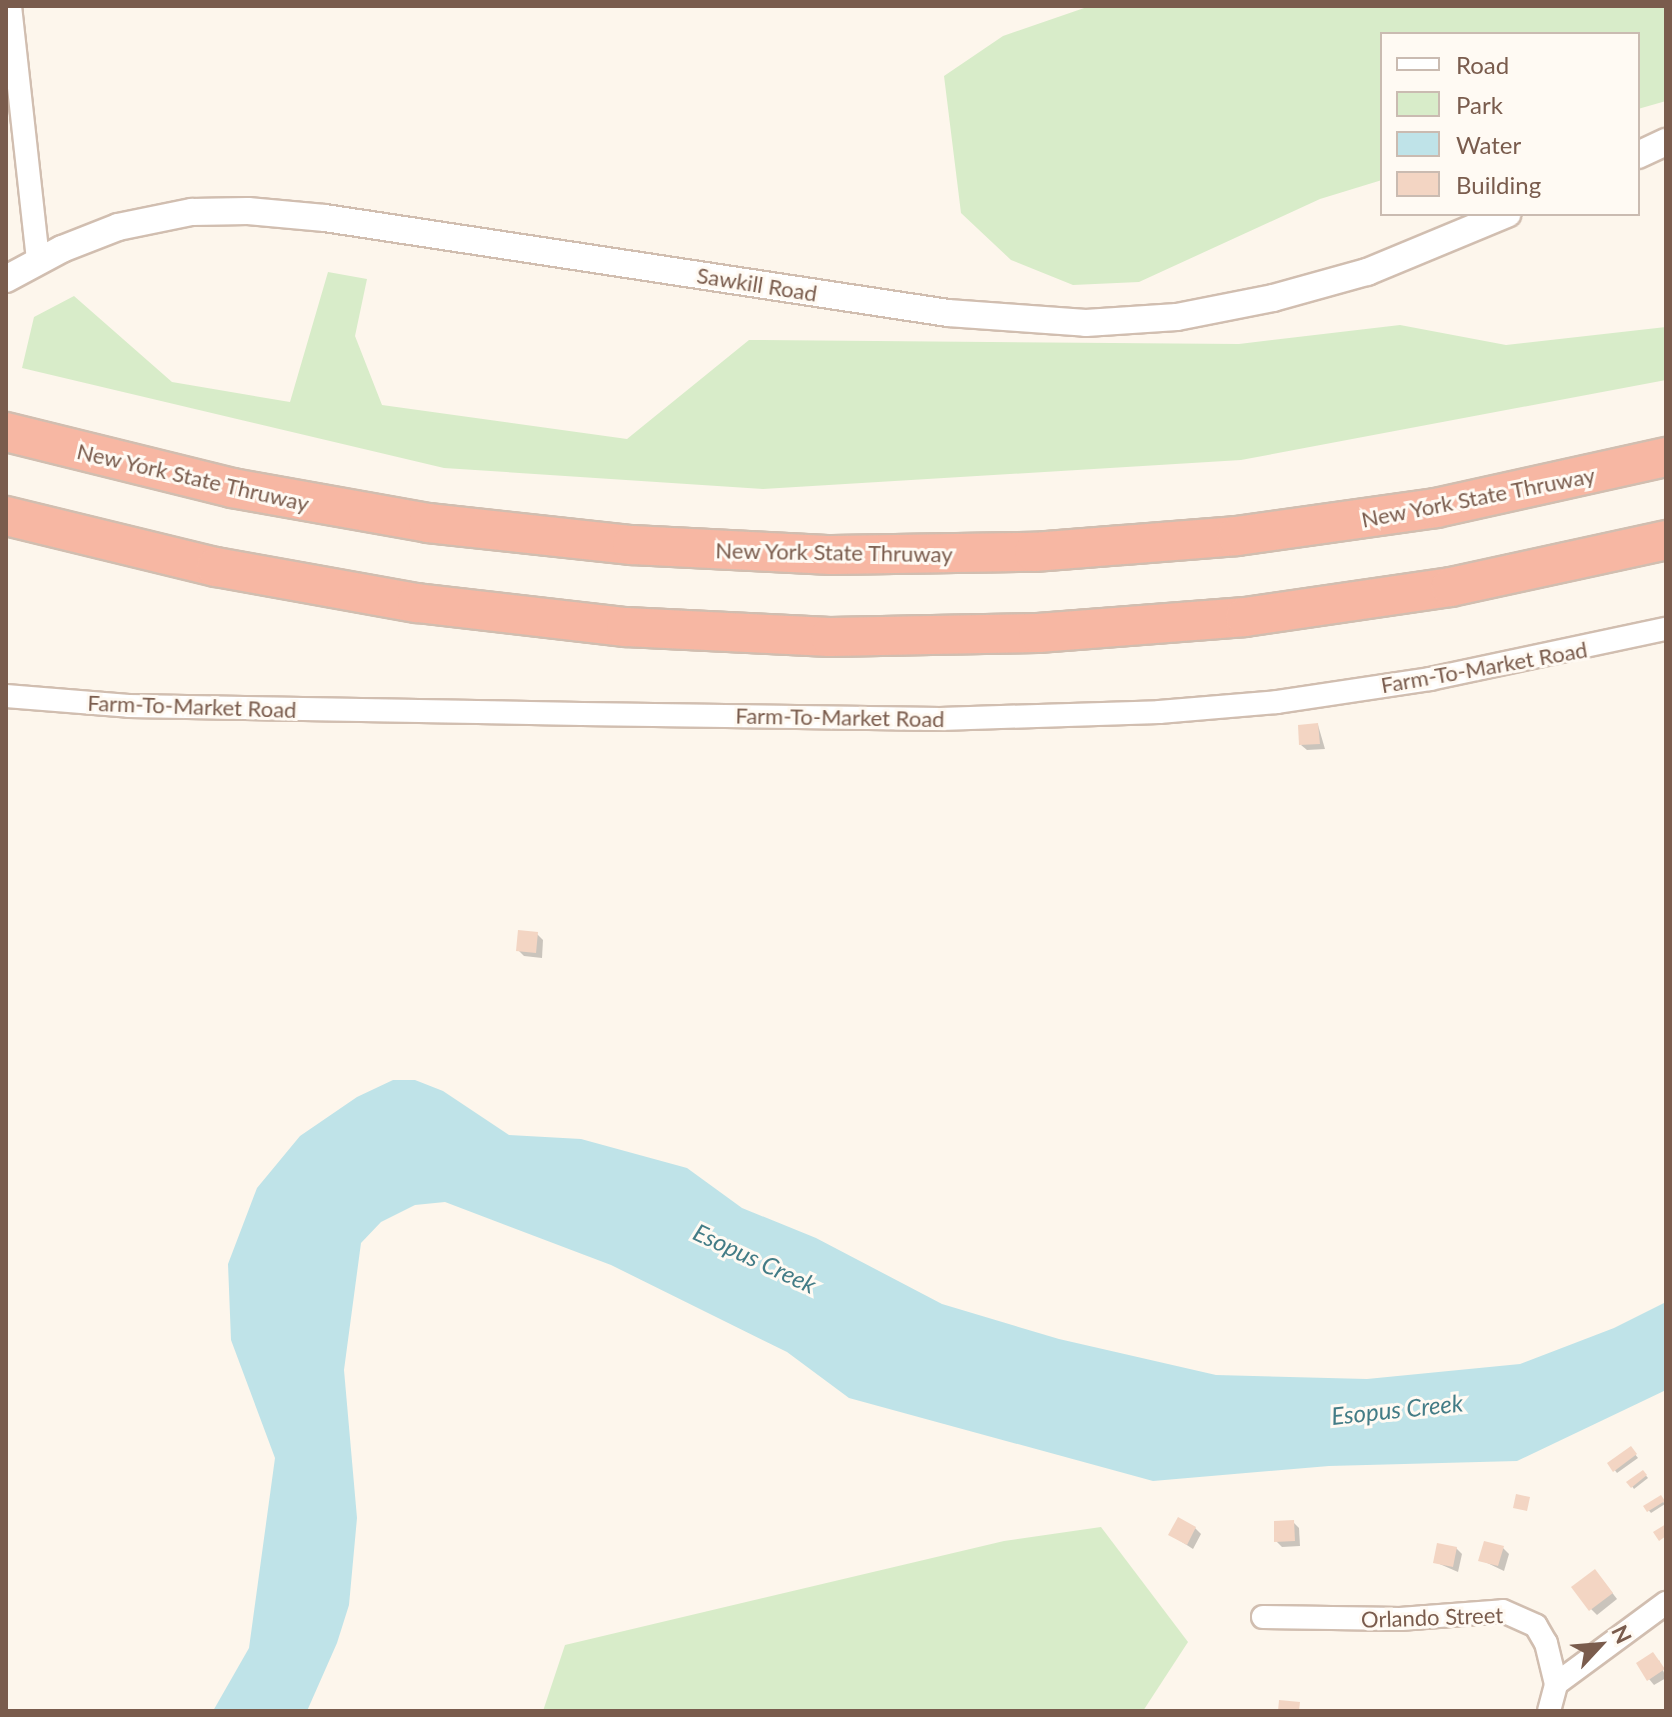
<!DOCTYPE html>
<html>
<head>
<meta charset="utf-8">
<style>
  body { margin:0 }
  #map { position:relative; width:1672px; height:1717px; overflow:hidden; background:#fdf6ec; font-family:Lato,sans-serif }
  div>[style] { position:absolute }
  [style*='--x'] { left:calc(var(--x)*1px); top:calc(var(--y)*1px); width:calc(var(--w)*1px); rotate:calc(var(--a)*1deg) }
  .green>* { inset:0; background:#d8ecc9 }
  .water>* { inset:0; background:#bfe3e8 }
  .shadow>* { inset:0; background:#0003 }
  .building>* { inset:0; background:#f3d5c3 }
  .roads { filter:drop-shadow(2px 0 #d1beb0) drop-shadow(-2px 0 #d1beb0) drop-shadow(0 2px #d1beb0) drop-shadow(0 -2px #d1beb0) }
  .minor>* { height:22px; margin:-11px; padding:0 11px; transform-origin:11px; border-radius:11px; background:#fff }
  .tertiary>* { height:26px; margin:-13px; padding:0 13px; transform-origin:13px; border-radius:13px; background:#fff }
  .motorway>* { height:38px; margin:-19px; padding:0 19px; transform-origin:19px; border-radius:19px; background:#f7b7a3 }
  span { translate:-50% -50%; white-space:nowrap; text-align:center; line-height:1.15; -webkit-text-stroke:6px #fffaf3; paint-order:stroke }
  .street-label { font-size:22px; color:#7a5c4d }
  .water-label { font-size:24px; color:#437c86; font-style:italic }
  .frame { position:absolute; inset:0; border:8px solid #7a5c4d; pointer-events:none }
  .legend { position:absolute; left:1380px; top:32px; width:260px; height:184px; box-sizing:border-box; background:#fffaf3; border:2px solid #cabbb1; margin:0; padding:10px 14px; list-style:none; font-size:24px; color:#7a5c4d }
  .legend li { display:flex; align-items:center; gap:16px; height:40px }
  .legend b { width:40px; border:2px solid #cabbb1 }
  .north { position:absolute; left:1560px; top:1605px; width:80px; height:80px; -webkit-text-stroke:6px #fffaf3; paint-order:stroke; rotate:64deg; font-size:22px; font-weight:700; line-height:32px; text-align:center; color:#7a5c4d }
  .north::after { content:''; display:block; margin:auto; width:28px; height:36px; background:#7a5c4d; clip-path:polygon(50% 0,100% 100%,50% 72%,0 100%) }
</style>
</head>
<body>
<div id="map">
  <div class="green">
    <i style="clip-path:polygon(1090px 6px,1666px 6px,1666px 101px,1638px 109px,1638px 34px,1382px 34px,1382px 180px,1320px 199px,1139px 282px,1073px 285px,1011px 260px,961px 213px,944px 76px,1003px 36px)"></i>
    <i style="clip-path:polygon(328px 272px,367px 279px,355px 336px,382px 405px,627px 439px,749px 340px,1239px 344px,1400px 325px,1506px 345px,1666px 327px,1666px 380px,1241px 460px,763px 489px,444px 468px,22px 368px,34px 317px,74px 296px,172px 382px,290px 402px)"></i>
    <i style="clip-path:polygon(1101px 1527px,1188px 1642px,1143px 1711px,543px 1711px,565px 1645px,1004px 1541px)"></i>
  </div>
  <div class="water">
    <i style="clip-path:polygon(393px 1080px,415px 1080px,443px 1091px,509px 1135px,581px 1139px,687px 1168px,742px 1208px,816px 1238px,942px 1304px,1059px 1339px,1216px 1375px,1367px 1379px,1520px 1364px,1614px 1328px,1666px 1302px,1666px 1390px,1517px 1461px,1329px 1466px,1153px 1481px,849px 1398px,787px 1352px,611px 1265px,445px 1202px,415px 1205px,381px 1222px,361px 1243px,344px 1370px,357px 1518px,349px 1605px,337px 1643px,307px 1711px,213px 1711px,249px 1648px,275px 1458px,231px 1340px,228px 1264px,257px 1188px,300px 1136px,357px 1097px)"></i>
  </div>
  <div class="shadow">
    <i style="clip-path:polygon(1318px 725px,1325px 749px,1307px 750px,1301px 745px)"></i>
    <i style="clip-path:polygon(537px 934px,543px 940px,542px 958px,524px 956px,518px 950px)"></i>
    <i style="clip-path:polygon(1631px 1449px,1638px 1458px,1617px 1473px,1610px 1464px)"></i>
    <i style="clip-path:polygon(1643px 1472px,1648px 1478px,1634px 1489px,1629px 1482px)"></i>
    <i style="clip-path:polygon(1660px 1498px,1665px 1504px,1651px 1513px,1646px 1507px)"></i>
    <i style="clip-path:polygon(1293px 1522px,1299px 1528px,1300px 1546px,1282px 1547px,1276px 1541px)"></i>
    <i style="clip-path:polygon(1195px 1528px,1201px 1534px,1193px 1549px,1171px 1535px)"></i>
    <i style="clip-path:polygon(1456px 1548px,1462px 1554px,1458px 1572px,1435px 1562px)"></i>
    <i style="clip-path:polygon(1503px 1548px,1509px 1554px,1504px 1571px,1481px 1560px)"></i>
    <i style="clip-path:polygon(1601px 1578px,1617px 1599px,1597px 1615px,1591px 1609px)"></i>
    <i style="clip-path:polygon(1659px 1660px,1666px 1678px,1654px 1685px,1649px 1679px)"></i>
  </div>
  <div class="building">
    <i style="clip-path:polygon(1318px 723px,1320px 744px,1299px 745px,1298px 725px)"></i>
    <i style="clip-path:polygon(518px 930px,538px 932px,536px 953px,516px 951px)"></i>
    <i style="clip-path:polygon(1631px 1446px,1637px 1454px,1613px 1472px,1607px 1463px)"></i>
    <i style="clip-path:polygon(1643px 1470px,1647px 1475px,1631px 1488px,1626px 1482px)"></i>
    <i style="clip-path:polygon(1516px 1494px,1530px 1497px,1527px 1511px,1513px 1508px)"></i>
    <i style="clip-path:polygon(1661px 1495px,1665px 1501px,1647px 1512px,1643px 1506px)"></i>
    <i style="clip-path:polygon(1178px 1517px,1196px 1527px,1187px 1545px,1168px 1535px)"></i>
    <i style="clip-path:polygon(1294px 1520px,1295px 1541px,1274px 1542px,1274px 1521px)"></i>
    <i style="clip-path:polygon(1666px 1524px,1666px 1536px,1659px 1541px,1653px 1532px)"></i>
    <i style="clip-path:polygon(1484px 1541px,1504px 1546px,1498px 1566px,1478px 1561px)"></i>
    <i style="clip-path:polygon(1437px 1543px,1457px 1547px,1453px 1567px,1433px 1563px)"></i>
    <i style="clip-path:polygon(1595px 1569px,1613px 1593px,1589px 1611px,1571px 1587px)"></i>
    <i style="clip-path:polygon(1653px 1652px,1665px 1669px,1647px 1681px,1636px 1663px)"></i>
    <i style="clip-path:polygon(1279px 1700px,1300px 1702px,1299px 1711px,1278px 1711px)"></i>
  </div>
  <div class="roads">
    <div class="minor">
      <i style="--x:10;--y:6;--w:256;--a:83.7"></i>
      <i style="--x:6;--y:696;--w:123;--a:4.6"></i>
      <i style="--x:129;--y:706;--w:453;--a:1"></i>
      <i style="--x:582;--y:714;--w:358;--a:0.8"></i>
      <i style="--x:940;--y:719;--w:219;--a:-1.8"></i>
      <i style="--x:1159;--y:712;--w:118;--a:-4.8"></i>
      <i style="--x:1277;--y:702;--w:155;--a:-8.5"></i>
      <i style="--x:1430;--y:679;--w:241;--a:-12"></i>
      <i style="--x:1263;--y:1617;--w:137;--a:0.8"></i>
      <i style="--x:1400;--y:1619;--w:103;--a:-4.4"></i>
      <i style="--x:1503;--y:1611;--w:36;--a:24"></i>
      <i style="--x:1536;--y:1626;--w:20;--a:60"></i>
      <i style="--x:1546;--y:1643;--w:42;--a:76.3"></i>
      <i style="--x:1549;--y:1711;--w:28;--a:-75"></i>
      <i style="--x:1556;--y:1684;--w:137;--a:-36.4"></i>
    </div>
    <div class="tertiary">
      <i style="--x:1638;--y:155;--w:31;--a:-25"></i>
      <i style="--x:6;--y:279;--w:64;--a:-28.2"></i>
      <i style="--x:62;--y:249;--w:60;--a:-21.4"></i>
      <i style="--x:118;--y:227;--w:76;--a:-11.5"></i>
      <i style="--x:192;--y:212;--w:56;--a:-1"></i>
      <i style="--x:248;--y:211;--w:77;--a:5.2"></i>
      <i style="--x:325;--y:218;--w:630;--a:8.67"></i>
      <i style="--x:948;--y:313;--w:138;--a:4.1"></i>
      <i style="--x:1086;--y:323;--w:91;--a:-3.8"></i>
      <i style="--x:1177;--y:317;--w:98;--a:-11.2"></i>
      <i style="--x:1273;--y:298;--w:98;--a:-15.5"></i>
      <i style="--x:1367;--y:272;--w:152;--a:-22.5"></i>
    </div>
    <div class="motorway">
      <i style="--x:6;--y:432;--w:233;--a:13.9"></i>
      <i style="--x:232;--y:488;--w:199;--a:10.1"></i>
      <i style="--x:428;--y:523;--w:205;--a:6.2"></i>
      <i style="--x:632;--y:545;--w:200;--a:2.9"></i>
      <i style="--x:832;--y:555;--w:202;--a:-0.9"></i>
      <i style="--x:1034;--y:552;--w:204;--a:-4.5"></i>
      <i style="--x:1237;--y:536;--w:201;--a:-8"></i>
      <i style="--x:1436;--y:508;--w:236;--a:-12.5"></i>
      <i style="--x:6;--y:516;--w:216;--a:13.7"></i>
      <i style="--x:216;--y:567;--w:204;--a:10.2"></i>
      <i style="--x:417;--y:603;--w:210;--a:6.6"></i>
      <i style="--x:626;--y:627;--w:204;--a:2.8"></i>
      <i style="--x:830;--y:637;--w:208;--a:-1.1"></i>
      <i style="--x:1038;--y:633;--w:208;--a:-4.4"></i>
      <i style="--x:1245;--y:617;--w:208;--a:-8.3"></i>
      <i style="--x:1451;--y:587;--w:220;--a:-12.3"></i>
    </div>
  </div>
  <div class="street-label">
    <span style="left:757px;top:284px;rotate:9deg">Sawkill Road</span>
    <span style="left:193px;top:477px;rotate:13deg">New York State Thruway</span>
    <span style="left:1478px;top:497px;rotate:-11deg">New York State Thruway</span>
    <span style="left:834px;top:552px;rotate:1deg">New York State Thruway</span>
    <span style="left:1484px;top:667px;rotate:-10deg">Farm-To-Market Road</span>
    <span style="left:192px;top:706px;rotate:2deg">Farm-To-Market Road</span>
    <span style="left:840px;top:717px;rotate:1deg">Farm-To-Market Road</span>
    <span style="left:1432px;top:1617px;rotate:-2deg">Orlando Street</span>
  </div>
  <div class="water-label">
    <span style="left:755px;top:1258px;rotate:25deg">Esopus Creek</span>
    <span style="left:1397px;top:1409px;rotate:-6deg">Esopus Creek</span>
  </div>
  <div class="frame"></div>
  <ul class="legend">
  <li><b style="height:10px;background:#fff"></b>Road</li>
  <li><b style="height:22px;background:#d8ecc9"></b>Park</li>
  <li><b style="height:22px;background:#bfe3e8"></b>Water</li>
  <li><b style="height:22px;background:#f3d5c3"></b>Building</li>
  </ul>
  <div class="north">N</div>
</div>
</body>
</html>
